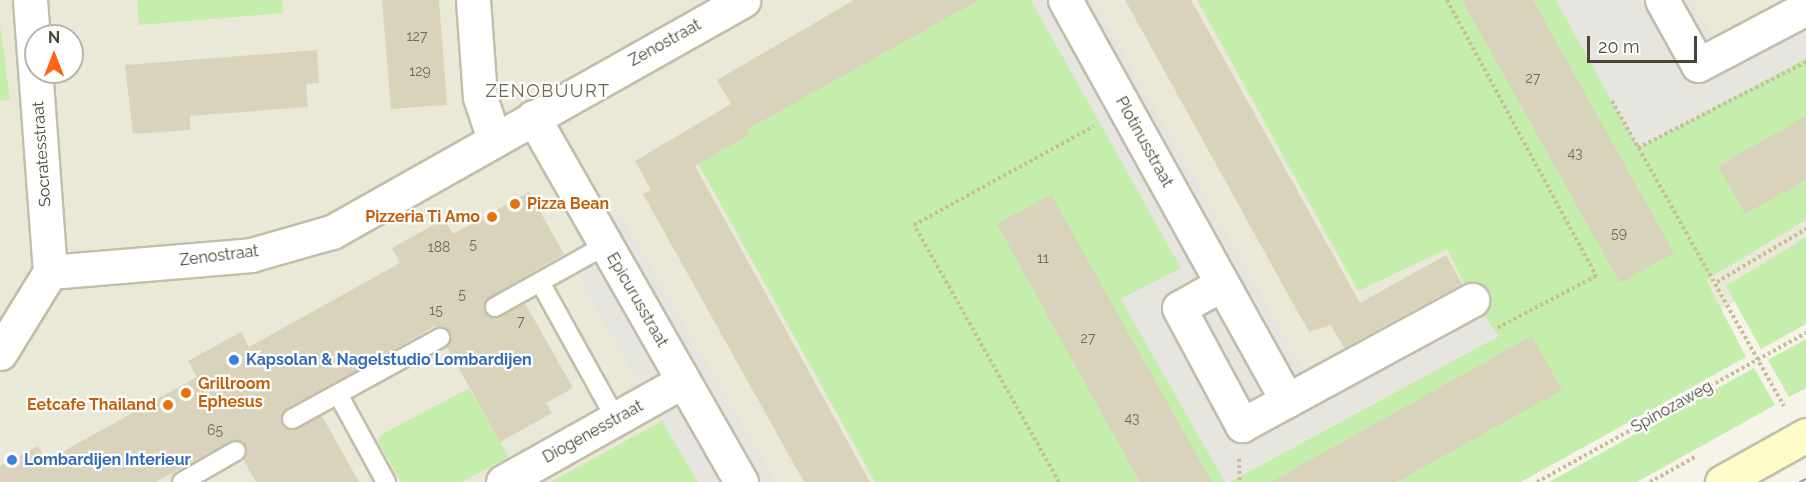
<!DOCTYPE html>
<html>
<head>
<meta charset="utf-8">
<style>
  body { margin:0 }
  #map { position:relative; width:1806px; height:482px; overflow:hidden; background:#f6f4e8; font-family:Raleway,sans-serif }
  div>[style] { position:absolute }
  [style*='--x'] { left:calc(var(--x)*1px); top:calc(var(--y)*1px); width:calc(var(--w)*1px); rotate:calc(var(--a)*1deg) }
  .residential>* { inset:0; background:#eae8d6 }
  .green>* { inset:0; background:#c5eead }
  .parking>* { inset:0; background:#e7e5e0 }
  .building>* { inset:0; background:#d9d3bc }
  .path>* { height:4px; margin-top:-2px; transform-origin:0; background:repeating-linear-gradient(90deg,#c6be99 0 3px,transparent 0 6px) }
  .roads { filter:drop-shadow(2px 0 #c2beaa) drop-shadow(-2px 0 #c2beaa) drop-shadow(0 2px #c2beaa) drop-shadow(0 -2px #c2beaa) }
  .service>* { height:18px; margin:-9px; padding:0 9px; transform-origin:9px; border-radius:9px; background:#fff }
  .minor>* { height:33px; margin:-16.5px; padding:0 16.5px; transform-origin:16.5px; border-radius:16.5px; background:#fff }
  .secondary>* { height:33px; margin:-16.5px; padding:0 16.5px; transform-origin:16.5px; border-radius:16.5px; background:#fffcc9 }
  .tram>* { height:1.5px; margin:-0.75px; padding:0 0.75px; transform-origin:0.75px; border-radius:0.75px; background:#989898 }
  .dots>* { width:16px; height:16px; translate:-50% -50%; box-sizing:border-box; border:3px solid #fff; border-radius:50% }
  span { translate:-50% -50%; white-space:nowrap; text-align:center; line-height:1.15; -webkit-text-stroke:4.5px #fff; paint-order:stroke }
  .number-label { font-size:14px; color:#6e6958 }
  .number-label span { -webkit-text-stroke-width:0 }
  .street-label { font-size:16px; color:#4a4636 }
  .food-label { font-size:16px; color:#c56008; font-weight:700 }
  .left { translate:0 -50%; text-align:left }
  .right { translate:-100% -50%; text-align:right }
  .shop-label { font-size:16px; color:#366cbe; font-weight:700 }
  .neighbourhood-label { font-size:18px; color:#6e674c; letter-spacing:1.5px }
  .north { position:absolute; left:24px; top:24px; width:60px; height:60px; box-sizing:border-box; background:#fff; border:2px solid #b7b5af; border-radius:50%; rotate:0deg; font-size:16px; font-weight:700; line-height:24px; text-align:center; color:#4a4636 }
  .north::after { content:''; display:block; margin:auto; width:21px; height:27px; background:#ff6416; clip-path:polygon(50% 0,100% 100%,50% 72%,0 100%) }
  .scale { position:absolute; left:1587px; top:36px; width:110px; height:27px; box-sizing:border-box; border:3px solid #4a4636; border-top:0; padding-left:8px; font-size:18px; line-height:21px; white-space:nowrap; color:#4a4636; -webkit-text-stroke:4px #fff; paint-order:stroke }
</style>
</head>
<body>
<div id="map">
  <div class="residential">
    <i style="clip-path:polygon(evenodd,0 0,1806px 0,1806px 262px,1412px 482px,0 482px,0 0,36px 36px,72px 36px,72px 72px,36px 72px,36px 36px)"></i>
  </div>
  <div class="green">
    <i style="clip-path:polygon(137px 0,282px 0,283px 13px,139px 25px)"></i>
    <i style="clip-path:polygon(934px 0,1031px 0,1182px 268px,1121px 299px,1225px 482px,875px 482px,693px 154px)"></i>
    <i style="clip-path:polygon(1197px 0,1556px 0,1638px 148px,1806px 58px,1806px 220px,1706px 280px,1746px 357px,1521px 482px,1230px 482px,1499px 336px,1472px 300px,1447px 249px,1358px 291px)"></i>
    <i style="clip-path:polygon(0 24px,10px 100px,0 101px)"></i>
    <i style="clip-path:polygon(1806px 237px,1806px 324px,1761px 349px,1726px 286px)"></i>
    <i style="clip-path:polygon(1806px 339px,1806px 388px,1789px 397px,1768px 360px)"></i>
    <i style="clip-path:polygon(1754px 368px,1775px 405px,1637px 482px,1549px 482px)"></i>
    <i style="clip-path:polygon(469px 388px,509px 457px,462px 482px,401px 482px,378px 442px,381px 435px)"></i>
    <i style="clip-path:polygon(662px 421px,698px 482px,551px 482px)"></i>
  </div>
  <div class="parking">
    <i style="clip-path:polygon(1031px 0,1094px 0,1304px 371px,1466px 282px,1472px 300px,1499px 336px,1225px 482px,1121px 299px,1181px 268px)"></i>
    <i style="clip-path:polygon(1556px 0,1692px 0,1714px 38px,1782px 0,1806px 0,1806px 58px,1638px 148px)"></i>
    <i style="clip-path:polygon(618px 210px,776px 482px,698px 482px,569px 263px)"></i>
  </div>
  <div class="building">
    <i style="clip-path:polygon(382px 0,439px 0,447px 105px,391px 109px)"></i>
    <i style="clip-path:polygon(854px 0,979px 0,746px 130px,749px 135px,695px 166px,870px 482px,804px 482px,643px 194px,651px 190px,635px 161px,731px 104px,717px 80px)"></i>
    <i style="clip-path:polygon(1125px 0,1191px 0,1360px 303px,1446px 255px,1462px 284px,1344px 348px,1331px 325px,1309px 332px)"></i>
    <i style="clip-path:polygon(1462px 0,1533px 0,1674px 253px,1620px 283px)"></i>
    <i style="clip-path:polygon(317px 50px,319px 83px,306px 84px,308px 107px,190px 116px,190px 130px,133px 134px,125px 65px)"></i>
    <i style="clip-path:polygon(1806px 116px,1806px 180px,1745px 214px,1718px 166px)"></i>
    <i style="clip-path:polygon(529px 192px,564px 254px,490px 297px,484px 307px,489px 316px,495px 318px,525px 303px,573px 388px,546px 403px,552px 413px,500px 442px,447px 347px,450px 332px,435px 326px,282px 414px,282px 425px,291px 430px,322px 416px,359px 482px,256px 482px,243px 459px,246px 446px,232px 440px,156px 482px,0 482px,0 466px,38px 446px,46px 461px,197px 377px,188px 361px,241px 332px,249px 347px,400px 263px,392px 248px,444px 219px,453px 234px)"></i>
    <i style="clip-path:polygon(1051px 194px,1140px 354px,1212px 482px,1140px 482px,1067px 351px,997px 224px)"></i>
    <i style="clip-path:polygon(1532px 336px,1562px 390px,1397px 482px,1271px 482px)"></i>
  </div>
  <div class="path">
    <i style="--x:1447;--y:0;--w:314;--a:61.6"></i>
    <i style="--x:1596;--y:276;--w:114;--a:152.3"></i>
    <i style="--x:1612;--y:101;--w:350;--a:60.6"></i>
    <i style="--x:1638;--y:148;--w:189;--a:-27.1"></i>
    <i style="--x:1717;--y:282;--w:104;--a:-30.8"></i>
    <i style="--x:1239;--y:459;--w:23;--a:88"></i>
    <i style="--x:1059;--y:482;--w:295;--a:-119.4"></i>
    <i style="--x:914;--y:225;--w:205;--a:-28.8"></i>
    <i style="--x:1537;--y:482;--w:308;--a:-29"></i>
    <i style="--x:1650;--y:482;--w:51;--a:-29.1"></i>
  </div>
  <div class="roads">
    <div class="service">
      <i style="--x:540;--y:282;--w:157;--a:61"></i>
      <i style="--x:495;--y:307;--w:127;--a:-29.2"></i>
      <i style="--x:338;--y:394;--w:100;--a:61.4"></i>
      <i style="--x:292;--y:419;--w:169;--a:-28.7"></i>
      <i style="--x:182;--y:482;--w:62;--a:-29.9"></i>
    </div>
    <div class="minor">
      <i style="--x:30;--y:0;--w:273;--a:85.8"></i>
      <i style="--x:473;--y:0;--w:97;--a:85.9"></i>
      <i style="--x:480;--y:97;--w:44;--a:71.6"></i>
      <i style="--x:1065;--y:0;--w:458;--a:61"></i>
      <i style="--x:1662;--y:0;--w:74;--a:61"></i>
      <i style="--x:1698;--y:65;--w:122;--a:-27.8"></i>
      <i style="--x:533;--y:117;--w:420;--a:60.3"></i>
      <i style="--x:1222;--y:284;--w:49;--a:150.8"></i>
      <i style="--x:1179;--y:308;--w:133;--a:61.7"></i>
      <i style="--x:1242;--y:425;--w:262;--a:-28.5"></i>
      <i style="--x:0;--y:353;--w:95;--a:-58.3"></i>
      <i style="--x:50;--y:272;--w:202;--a:-4.8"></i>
      <i style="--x:251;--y:255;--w:84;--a:-15.9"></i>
      <i style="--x:332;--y:232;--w:472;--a:-29.4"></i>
      <i style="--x:503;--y:482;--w:206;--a:-29.3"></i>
    </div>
    <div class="secondary">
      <i style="--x:1722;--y:482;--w:96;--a:-29.2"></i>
    </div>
  </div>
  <div class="tram">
    <i style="--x:1800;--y:482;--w:7;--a:-27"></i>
  </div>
  <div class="dots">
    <i style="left:515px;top:204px;background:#e8710a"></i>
    <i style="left:492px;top:217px;background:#e8710a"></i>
    <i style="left:234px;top:360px;background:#3f7fe0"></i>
    <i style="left:186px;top:393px;background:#e8710a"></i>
    <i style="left:168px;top:405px;background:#e8710a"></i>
    <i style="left:12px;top:460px;background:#3f7fe0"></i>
  </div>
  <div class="number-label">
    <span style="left:417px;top:36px">127</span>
    <span style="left:420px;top:71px">129</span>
    <span style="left:1533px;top:78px">27</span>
    <span style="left:1575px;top:153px">43</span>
    <span style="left:1619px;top:233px">59</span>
    <span style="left:473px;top:244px">5</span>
    <span style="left:439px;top:247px">188</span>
    <span style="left:1043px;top:258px">11</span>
    <span style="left:462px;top:294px">5</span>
    <span style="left:436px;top:310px">15</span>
    <span style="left:521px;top:321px">7</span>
    <span style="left:1088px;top:338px">27</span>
    <span style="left:1132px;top:418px">43</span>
    <span style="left:215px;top:430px">65</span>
  </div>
  <div class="street-label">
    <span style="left:665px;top:43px;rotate:-29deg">Zenostraat</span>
    <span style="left:1144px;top:142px;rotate:61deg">Plotinusstraat</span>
    <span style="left:42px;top:154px;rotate:-94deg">Socratesstraat</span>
    <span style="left:219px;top:256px;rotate:-7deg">Zenostraat</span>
    <span style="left:637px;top:300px;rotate:60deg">Epicurusstraat</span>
    <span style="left:1672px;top:407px;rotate:-29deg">Spinozaweg</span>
    <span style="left:593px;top:432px;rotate:-29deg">Diogenesstraat</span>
  </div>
  <div class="food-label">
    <span class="left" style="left:527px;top:204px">Pizza Bean</span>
    <span class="right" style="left:480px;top:217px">Pizzeria Ti Amo</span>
    <span class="left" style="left:198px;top:393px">Grillroom<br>Ephesus</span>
    <span class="right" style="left:156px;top:405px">Eetcafe Thailand</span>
  </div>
  <div class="shop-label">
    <span class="left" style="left:246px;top:360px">Kapsolan &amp; Nagelstudio Lombardijen</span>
    <span class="left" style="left:24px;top:460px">Lombardijen Interieur</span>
  </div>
  <div class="neighbourhood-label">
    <span style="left:548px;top:91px">ZENOBUURT</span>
  </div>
  <div class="north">N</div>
  <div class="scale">20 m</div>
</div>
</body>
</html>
